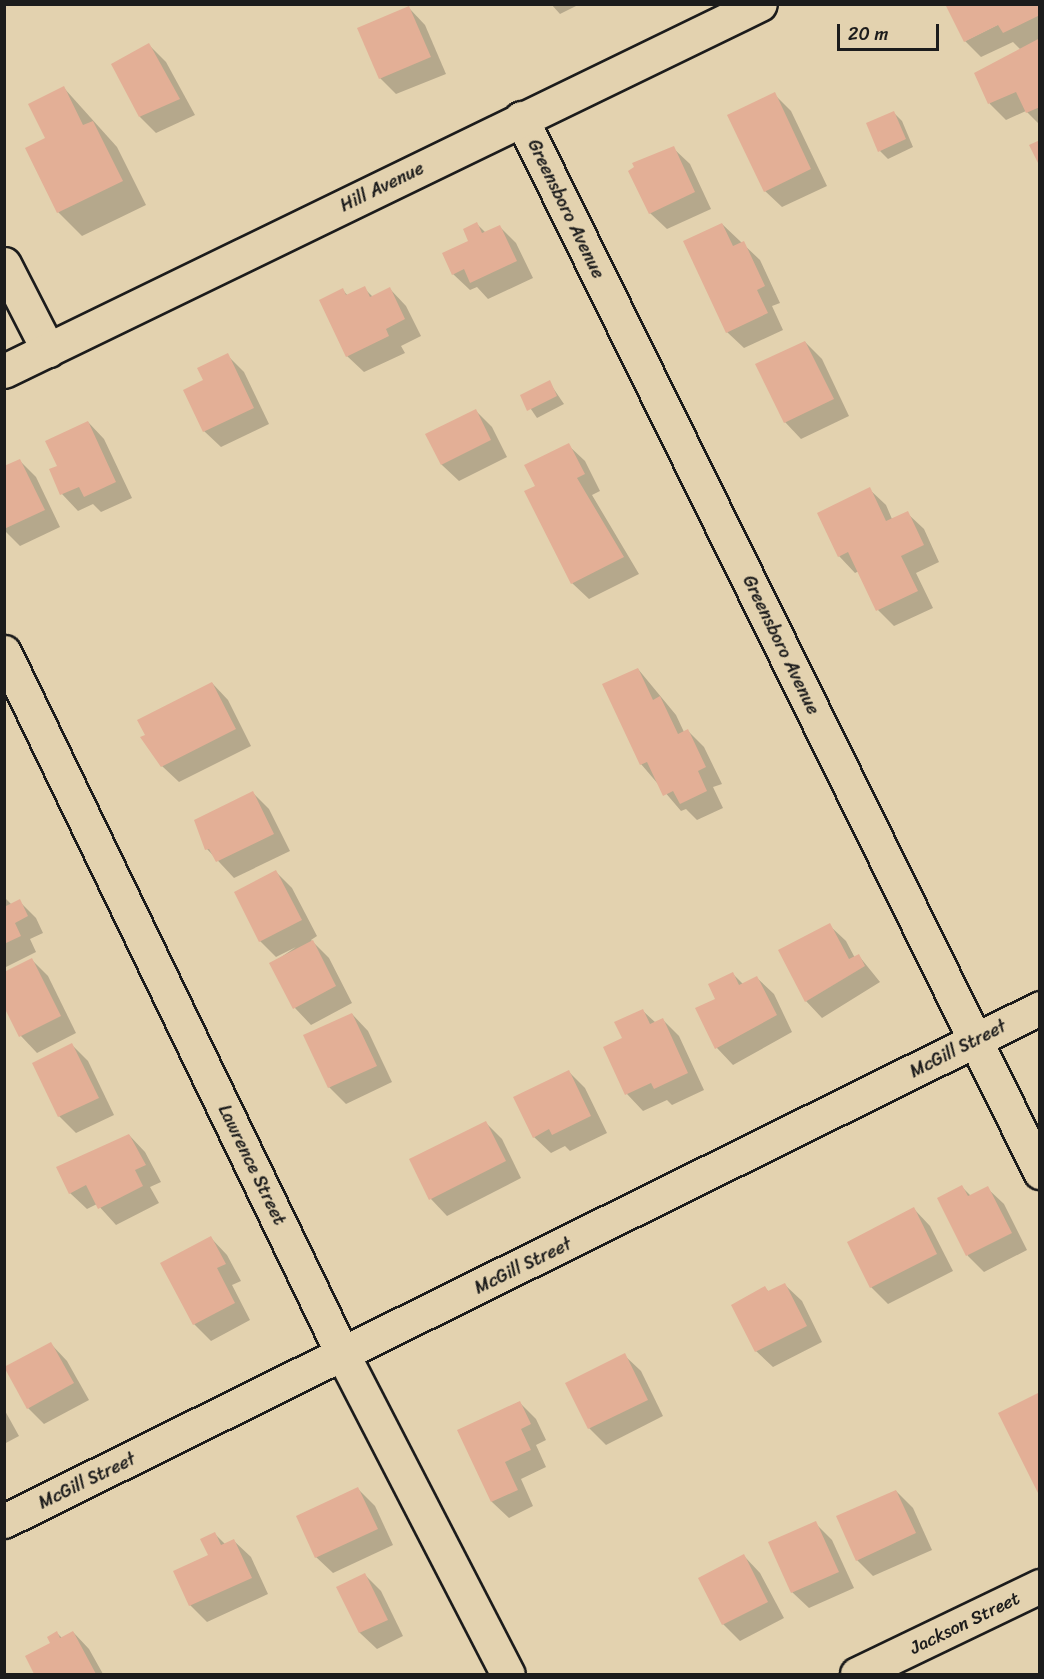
<!DOCTYPE html>
<html>
<head>
<meta charset="utf-8">
<style>
  body { margin:0 }
  #map { position:relative; width:1044px; height:1679px; overflow:hidden; background:#e3d2af; font-family:Sriracha,sans-serif }
  div>[style] { position:absolute }
  [style*='--x'] { left:calc(var(--x)*1px); top:calc(var(--y)*1px); width:calc(var(--w)*1px); rotate:calc(var(--a)*1deg) }
  .shadow>* { inset:0; background:#0003 }
  .building>* { inset:0; background:#e3af96 }
  .roads { filter:drop-shadow(2px 0 #1c1c1c) drop-shadow(-2px 0 #1c1c1c) drop-shadow(0 2px #1c1c1c) drop-shadow(0 -2px #1c1c1c) }
  .minor>* { height:33px; margin:-16.5px; padding:0 16.5px; transform-origin:16.5px; border-radius:16.5px; background:#e3d2af }
  .tertiary>* { height:33px; margin:-16.5px; padding:0 16.5px; transform-origin:16.5px; border-radius:16.5px; background:#e3d2af }
  span { translate:-50% -50%; white-space:nowrap; text-align:center; line-height:1.15; -webkit-text-stroke:4.5px #e3d2af; paint-order:stroke }
  .street-label { font-size:18px; color:#1c1c1c }
  .frame { position:absolute; inset:0; border:6px solid #1c1c1c; pointer-events:none }
  .scale { position:absolute; left:837px; top:24px; width:102px; height:27px; box-sizing:border-box; border:3px solid #1c1c1c; border-top:0; padding-left:8px; font-size:18px; line-height:21px; white-space:nowrap; color:#1c1c1c; -webkit-text-stroke:4px #e3d2af; paint-order:stroke }
</style>
</head>
<body>
<div id="map">
  <div class="shadow">
    <i style="clip-path:polygon(551px 4px,580px 4px,560px 14px)"></i>
    <i style="clip-path:polygon(1040px 4px,1040px 125px,1026px 111px,1006px 120px,990px 104px,976px 74px,1021px 50px,1013px 42px,981px 57px,965px 41px)"></i>
    <i style="clip-path:polygon(409px 8px,425px 25px,446px 74px,396px 94px,380px 78px)"></i>
    <i style="clip-path:polygon(149px 45px,166px 62px,195px 115px,156px 133px,140px 117px)"></i>
    <i style="clip-path:polygon(64px 88px,117px 147px,146px 205px,82px 236px,58px 212px,47px 138px)"></i>
    <i style="clip-path:polygon(774px 94px,791px 111px,827px 186px,782px 207px,765px 191px)"></i>
    <i style="clip-path:polygon(894px 113px,902px 121px,913px 147px,888px 159px,880px 151px)"></i>
    <i style="clip-path:polygon(673px 148px,690px 164px,711px 209px,667px 229px,650px 213px)"></i>
    <i style="clip-path:polygon(477px 224px,486px 233px,500px 227px,516px 243px,533px 278px,488px 299px,477px 287px,470px 290px,453px 274px)"></i>
    <i style="clip-path:polygon(722px 224px,760px 260px,780px 303px,772px 306px,783px 330px,744px 348px,727px 332px)"></i>
    <i style="clip-path:polygon(364px 288px,373px 297px,390px 289px,406px 306px,421px 336px,401px 346px,405px 353px,364px 372px,347px 356px,343px 290px,348px 296px)"></i>
    <i style="clip-path:polygon(805px 342px,822px 359px,849px 416px,801px 439px,785px 422px)"></i>
    <i style="clip-path:polygon(227px 355px,244px 372px,269px 424px,221px 447px,204px 431px,205px 381px)"></i>
    <i style="clip-path:polygon(549px 382px,564px 404px,537px 418px,522px 396px)"></i>
    <i style="clip-path:polygon(476px 411px,492px 427px,507px 457px,459px 481px,442px 465px,427px 434px)"></i>
    <i style="clip-path:polygon(88px 422px,104px 439px,132px 498px,101px 512px,93px 504px,78px 511px,62px 494px,51px 470px,59px 467px)"></i>
    <i style="clip-path:polygon(568px 445px,585px 461px,600px 491px,592px 495px,639px 574px,589px 599px,572px 583px,537px 487px)"></i>
    <i style="clip-path:polygon(20px 461px,36px 477px,60px 527px,20px 546px,4px 530px,4px 468px)"></i>
    <i style="clip-path:polygon(869px 489px,886px 505px,892px 519px,907px 513px,924px 529px,939px 562px,916px 573px,933px 608px,894px 626px,878px 610px,859px 571px,855px 573px,839px 556px)"></i>
    <i style="clip-path:polygon(638px 669px,676px 715px,684px 732px,688px 731px,704px 747px,722px 784px,713px 787px,723px 808px,697px 820px,686px 809px,681px 811px,641px 764px)"></i>
    <i style="clip-path:polygon(212px 683px,228px 700px,251px 746px,179px 782px,162px 766px)"></i>
    <i style="clip-path:polygon(253px 793px,269px 809px,290px 851px,234px 878px,207px 849px)"></i>
    <i style="clip-path:polygon(276px 872px,292px 888px,317px 936px,311px 940px,329px 958px,352px 1003px,311px 1025px,295px 1008px,271px 964px,296px 947px,276px 957px,260px 941px)"></i>
    <i style="clip-path:polygon(4px 897px,12px 905px,19px 901px,36px 918px,43px 933px,30px 939px,36px 952px,4px 968px)"></i>
    <i style="clip-path:polygon(829px 925px,846px 941px,855px 958px,859px 956px,880px 982px,822px 1018px,806px 1001px,780px 951px)"></i>
    <i style="clip-path:polygon(32px 960px,48px 976px,76px 1033px,37px 1053px,21px 1036px,4px 1004px)"></i>
    <i style="clip-path:polygon(732px 973px,743px 984px,757px 978px,774px 994px,792px 1032px,733px 1065px,717px 1048px,697px 1009px,717px 999px)"></i>
    <i style="clip-path:polygon(643px 1011px,656px 1023px,663px 1020px,679px 1036px,704px 1090px,672px 1105px,667px 1100px,643px 1111px,627px 1094px,605px 1047px,624px 1038px)"></i>
    <i style="clip-path:polygon(352px 1014px,368px 1031px,392px 1082px,346px 1104px,329px 1087px)"></i>
    <i style="clip-path:polygon(72px 1045px,88px 1061px,114px 1115px,76px 1133px,59px 1116px)"></i>
    <i style="clip-path:polygon(569px 1072px,585px 1088px,607px 1133px,570px 1151px,565px 1146px,551px 1153px,534px 1137px)"></i>
    <i style="clip-path:polygon(486px 1123px,502px 1139px,521px 1178px,447px 1216px,431px 1199px,411px 1160px)"></i>
    <i style="clip-path:polygon(129px 1135px,145px 1152px,161px 1182px,150px 1187px,159px 1203px,116px 1225px,97px 1204px,87px 1209px,70px 1193px,58px 1168px)"></i>
    <i style="clip-path:polygon(962px 1187px,971px 1196px,987px 1188px,1004px 1204px,1027px 1250px,984px 1272px,968px 1256px,939px 1199px)"></i>
    <i style="clip-path:polygon(914px 1209px,930px 1226px,953px 1271px,888px 1304px,871px 1287px)"></i>
    <i style="clip-path:polygon(211px 1238px,227px 1255px,241px 1281px,232px 1285px,250px 1320px,211px 1341px,194px 1324px,162px 1264px)"></i>
    <i style="clip-path:polygon(785px 1285px,802px 1301px,822px 1342px,773px 1367px,756px 1351px,765px 1288px,769px 1292px)"></i>
    <i style="clip-path:polygon(51px 1344px,67px 1361px,89px 1400px,44px 1424px,28px 1408px)"></i>
    <i style="clip-path:polygon(624px 1355px,641px 1371px,663px 1416px,606px 1445px,589px 1428px,567px 1384px)"></i>
    <i style="clip-path:polygon(519px 1402px,536px 1419px,546px 1440px,536px 1445px,546px 1467px,521px 1479px,533px 1506px,509px 1518px,492px 1502px,459px 1431px)"></i>
    <i style="clip-path:polygon(4px 1409px,19px 1436px,4px 1444px)"></i>
    <i style="clip-path:polygon(358px 1489px,375px 1506px,393px 1545px,333px 1573px,316px 1557px)"></i>
    <i style="clip-path:polygon(896px 1491px,913px 1508px,932px 1550px,873px 1576px,857px 1560px)"></i>
    <i style="clip-path:polygon(815px 1523px,832px 1540px,854px 1588px,809px 1608px,792px 1592px)"></i>
    <i style="clip-path:polygon(215px 1534px,226px 1545px,234px 1541px,251px 1557px,268px 1594px,207px 1622px,190px 1605px,175px 1572px,210px 1556px)"></i>
    <i style="clip-path:polygon(744px 1556px,760px 1573px,784px 1618px,740px 1641px,723px 1624px,700px 1579px)"></i>
    <i style="clip-path:polygon(365px 1575px,381px 1591px,403px 1636px,377px 1649px,360px 1633px,338px 1588px)"></i>
    <i style="clip-path:polygon(73px 1632px,89px 1649px,103px 1674px,36px 1674px,27px 1657px,52px 1643px,57px 1633px,62px 1638px)"></i>
  </div>
  <div class="building">
    <i style="clip-path:polygon(945px 4px,1040px 4px,1040px 15px,1003px 33px,998px 25px,964px 42px)"></i>
    <i style="clip-path:polygon(409px 6px,431px 57px,379px 79px,357px 28px)"></i>
    <i style="clip-path:polygon(1040px 38px,1040px 107px,1026px 113px,1016px 92px,988px 104px,974px 73px)"></i>
    <i style="clip-path:polygon(149px 43px,180px 99px,139px 117px,111px 64px)"></i>
    <i style="clip-path:polygon(64px 86px,83px 125px,93px 121px,123px 181px,57px 213px,25px 148px,45px 138px,28px 104px)"></i>
    <i style="clip-path:polygon(775px 92px,811px 169px,764px 192px,727px 115px)"></i>
    <i style="clip-path:polygon(894px 111px,906px 139px,878px 152px,866px 123px)"></i>
    <i style="clip-path:polygon(1040px 140px,1040px 167px,1029px 145px)"></i>
    <i style="clip-path:polygon(674px 146px,695px 192px,649px 214px,628px 171px,634px 167px,632px 163px)"></i>
    <i style="clip-path:polygon(477px 222px,482px 233px,500px 225px,517px 261px,470px 283px,464px 269px,452px 275px,442px 253px,468px 241px,463px 229px)"></i>
    <i style="clip-path:polygon(722px 223px,733px 246px,744px 241px,765px 286px,757px 290px,768px 313px,726px 333px,683px 241px)"></i>
    <i style="clip-path:polygon(365px 286px,370px 297px,390px 287px,405px 319px,386px 329px,389px 336px,346px 357px,319px 300px,343px 288px,346px 295px)"></i>
    <i style="clip-path:polygon(805px 341px,834px 399px,784px 423px,755px 364px)"></i>
    <i style="clip-path:polygon(228px 353px,254px 408px,203px 432px,183px 390px,203px 380px,197px 368px)"></i>
    <i style="clip-path:polygon(550px 380px,557px 396px,527px 411px,520px 395px)"></i>
    <i style="clip-path:polygon(476px 409px,491px 440px,441px 465px,425px 434px)"></i>
    <i style="clip-path:polygon(88px 421px,116px 482px,84px 497px,79px 487px,60px 495px,49px 469px,57px 466px,45px 441px)"></i>
    <i style="clip-path:polygon(569px 443px,585px 474px,577px 478px,624px 557px,571px 584px,524px 491px,535px 486px,524px 465px)"></i>
    <i style="clip-path:polygon(20px 459px,45px 510px,4px 529px,4px 466px)"></i>
    <i style="clip-path:polygon(870px 487px,886px 521px,908px 511px,924px 545px,901px 556px,918px 591px,876px 611px,848px 552px,838px 557px,817px 513px)"></i>
    <i style="clip-path:polygon(638px 668px,653px 700px,660px 696px,678px 734px,688px 729px,706px 767px,698px 771px,707px 791px,680px 804px,673px 791px,663px 796px,647px 762px,640px 765px,602px 684px)"></i>
    <i style="clip-path:polygon(212px 682px,236px 729px,161px 767px,140px 737px,145px 735px,137px 720px)"></i>
    <i style="clip-path:polygon(253px 791px,274px 834px,216px 862px,209px 849px,205px 850px,194px 820px)"></i>
    <i style="clip-path:polygon(276px 870px,302px 920px,259px 942px,234px 892px)"></i>
    <i style="clip-path:polygon(20px 899px,28px 916px,15px 923px,21px 936px,4px 944px,4px 907px)"></i>
    <i style="clip-path:polygon(830px 923px,849px 959px,859px 954px,865px 966px,805px 1002px,778px 950px)"></i>
    <i style="clip-path:polygon(313px 940px,336px 986px,293px 1009px,269px 963px)"></i>
    <i style="clip-path:polygon(32px 958px,61px 1016px,19px 1037px,4px 1007px,4px 972px)"></i>
    <i style="clip-path:polygon(733px 972px,739px 985px,757px 976px,777px 1015px,715px 1049px,695px 1008px,715px 999px,708px 984px)"></i>
    <i style="clip-path:polygon(643px 1009px,650px 1024px,663px 1018px,688px 1073px,654px 1089px,651px 1083px,625px 1095px,603px 1047px,622px 1038px,614px 1022px)"></i>
    <i style="clip-path:polygon(352px 1013px,377px 1066px,328px 1088px,303px 1035px)"></i>
    <i style="clip-path:polygon(72px 1043px,99px 1098px,58px 1117px,32px 1063px)"></i>
    <i style="clip-path:polygon(569px 1070px,591px 1116px,552px 1135px,549px 1129px,533px 1138px,513px 1097px)"></i>
    <i style="clip-path:polygon(486px 1121px,506px 1161px,429px 1200px,409px 1159px)"></i>
    <i style="clip-path:polygon(129px 1134px,146px 1165px,135px 1170px,143px 1186px,98px 1209px,86px 1185px,69px 1194px,56px 1167px)"></i>
    <i style="clip-path:polygon(962px 1185px,968px 1196px,988px 1186px,1012px 1233px,966px 1256px,937px 1198px)"></i>
    <i style="clip-path:polygon(914px 1207px,937px 1254px,870px 1288px,847px 1242px)"></i>
    <i style="clip-path:polygon(211px 1236px,226px 1264px,217px 1268px,235px 1303px,193px 1325px,160px 1263px)"></i>
    <i style="clip-path:polygon(785px 1283px,807px 1326px,755px 1352px,731px 1305px,765px 1286px,768px 1291px)"></i>
    <i style="clip-path:polygon(51px 1342px,74px 1383px,27px 1409px,4px 1367px)"></i>
    <i style="clip-path:polygon(625px 1353px,648px 1400px,588px 1429px,565px 1383px)"></i>
    <i style="clip-path:polygon(1040px 1392px,1040px 1497px,998px 1413px)"></i>
    <i style="clip-path:polygon(520px 1401px,531px 1424px,521px 1429px,531px 1450px,505px 1462px,518px 1490px,491px 1502px,457px 1430px)"></i>
    <i style="clip-path:polygon(358px 1487px,378px 1529px,315px 1558px,296px 1516px)"></i>
    <i style="clip-path:polygon(896px 1490px,916px 1533px,856px 1561px,836px 1516px)"></i>
    <i style="clip-path:polygon(816px 1521px,839px 1572px,791px 1593px,768px 1542px)"></i>
    <i style="clip-path:polygon(215px 1532px,221px 1545px,234px 1539px,252px 1578px,189px 1606px,173px 1571px,208px 1555px,200px 1539px)"></i>
    <i style="clip-path:polygon(744px 1554px,768px 1602px,722px 1625px,698px 1578px)"></i>
    <i style="clip-path:polygon(365px 1573px,388px 1620px,359px 1633px,336px 1587px)"></i>
    <i style="clip-path:polygon(57px 1631px,60px 1638px,73px 1631px,96px 1674px,34px 1674px,25px 1656px,50px 1643px,47px 1637px)"></i>
  </div>
  <div class="roads">
    <div class="minor">
      <i style="--x:521;--y:118;--w:1175;--a:63.78"></i>
      <i style="--x:4;--y:264;--w:97;--a:62.9"></i>
      <i style="--x:4;--y:652;--w:780;--a:64.26"></i>
      <i style="--x:343;--y:1355;--w:359;--a:62.7"></i>
      <i style="--x:4;--y:1521;--w:1156;--a:-26.34"></i>
      <i style="--x:857;--y:1674;--w:203;--a:-25.7"></i>
    </div>
    <div class="tertiary">
      <i style="--x:4;--y:371;--w:840;--a:-25.89"></i>
    </div>
  </div>
  <div class="street-label">
    <span style="left:382px;top:187px;rotate:-26deg">Hill Avenue</span>
    <span style="left:566px;top:209px;rotate:64deg">Greensboro Avenue</span>
    <span style="left:781px;top:645px;rotate:64deg">Greensboro Avenue</span>
    <span style="left:958px;top:1049px;rotate:-27deg">McGill Street</span>
    <span style="left:252px;top:1165px;rotate:64deg">Lawrence Street</span>
    <span style="left:523px;top:1266px;rotate:-26deg">McGill Street</span>
    <span style="left:87px;top:1481px;rotate:-26deg">McGill Street</span>
    <span style="left:965px;top:1623px;rotate:-26deg">Jackson Street</span>
  </div>
  <div class="frame"></div>
  <div class="scale">20 m</div>
</div>
</body>
</html>
